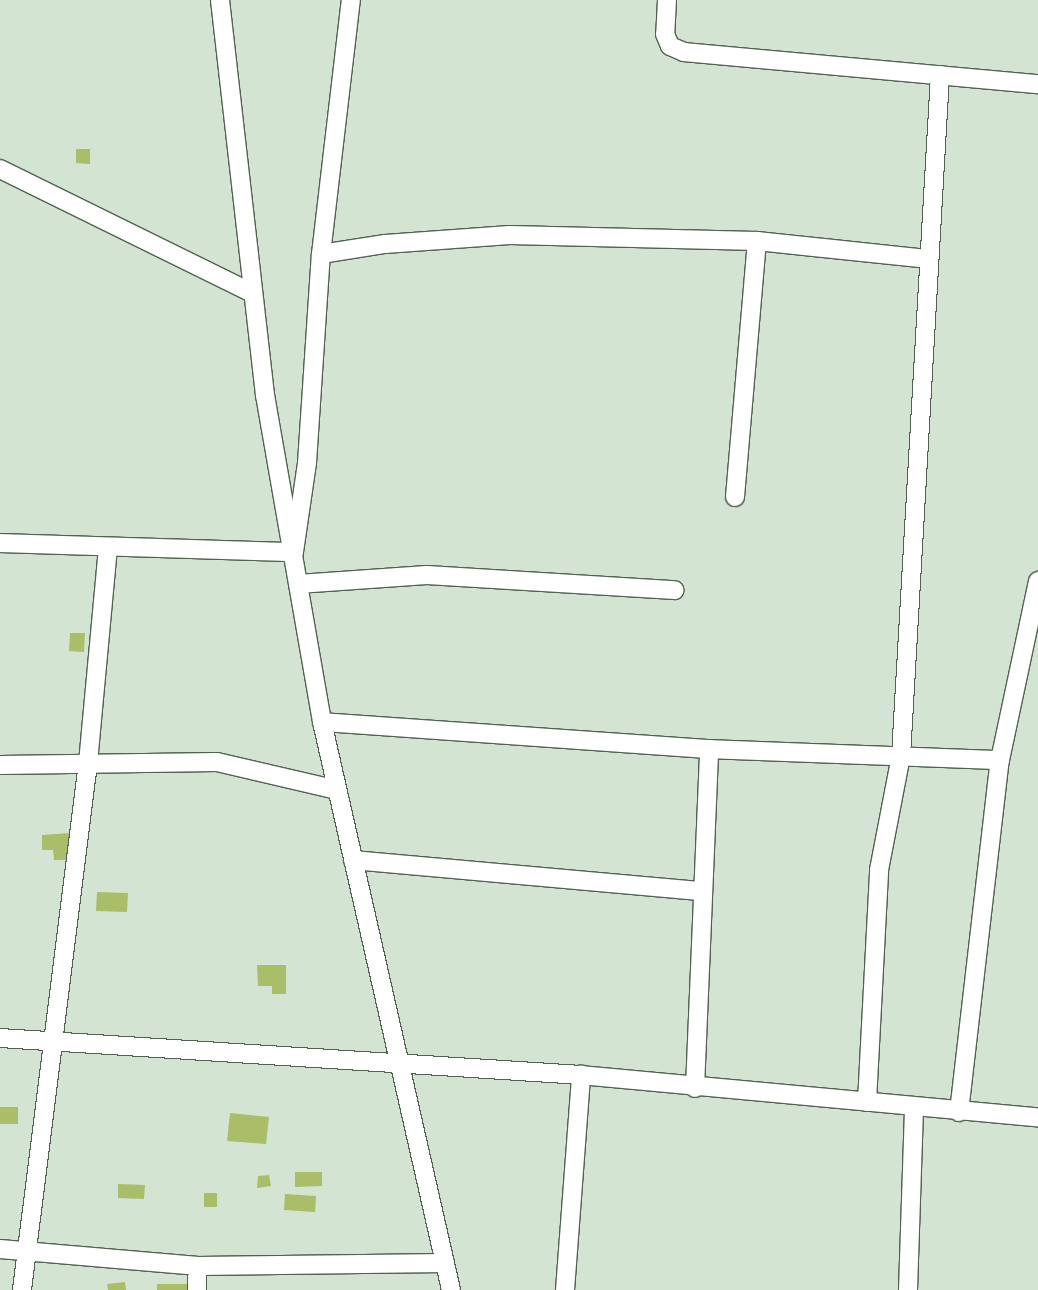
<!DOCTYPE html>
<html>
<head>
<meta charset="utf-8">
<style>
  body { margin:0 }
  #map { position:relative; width:1038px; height:1290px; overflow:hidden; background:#d3e4d3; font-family:"Exo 2",sans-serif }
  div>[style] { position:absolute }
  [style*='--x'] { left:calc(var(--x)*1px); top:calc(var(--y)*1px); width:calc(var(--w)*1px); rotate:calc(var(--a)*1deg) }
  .building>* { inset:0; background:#aabd68 }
  .roads { filter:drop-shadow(1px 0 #526152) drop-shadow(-1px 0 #526152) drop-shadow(0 1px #526152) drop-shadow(0 -1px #526152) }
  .street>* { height:18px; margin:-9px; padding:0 9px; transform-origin:9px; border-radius:9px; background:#fff }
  span { translate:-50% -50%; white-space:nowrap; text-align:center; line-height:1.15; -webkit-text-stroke:5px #fff; paint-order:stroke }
</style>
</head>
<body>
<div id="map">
  <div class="building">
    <i style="clip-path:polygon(76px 149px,90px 149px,90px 164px,76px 163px)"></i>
    <i style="clip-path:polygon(70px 633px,85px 633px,84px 652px,69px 651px)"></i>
    <i style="clip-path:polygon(70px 833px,71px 860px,54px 860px,53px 850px,42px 850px,42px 835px)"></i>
    <i style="clip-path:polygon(97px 892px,128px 893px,127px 912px,96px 911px)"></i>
    <i style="clip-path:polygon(257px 965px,286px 965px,286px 994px,272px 994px,272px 986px,258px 986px)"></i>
    <i style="clip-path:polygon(0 1107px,18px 1107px,18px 1124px,0 1124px)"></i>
    <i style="clip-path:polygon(230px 1113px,269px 1117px,266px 1144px,227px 1141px)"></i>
    <i style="clip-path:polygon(295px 1172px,322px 1172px,322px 1186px,295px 1187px)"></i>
    <i style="clip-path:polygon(269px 1175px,271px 1186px,257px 1188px,258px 1176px)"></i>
    <i style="clip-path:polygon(118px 1184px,145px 1185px,144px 1199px,118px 1198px)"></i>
    <i style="clip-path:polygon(204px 1193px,217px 1193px,217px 1207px,204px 1207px)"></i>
    <i style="clip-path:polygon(285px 1194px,316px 1196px,315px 1212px,284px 1210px)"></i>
    <i style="clip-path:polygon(125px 1282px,126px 1290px,108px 1290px,107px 1284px)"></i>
    <i style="clip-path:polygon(157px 1284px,187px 1284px,187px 1290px,157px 1290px)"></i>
  </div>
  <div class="roads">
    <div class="street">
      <i style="--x:220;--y:0;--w:398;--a:83.5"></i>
      <i style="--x:265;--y:395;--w:332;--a:80.1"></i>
      <i style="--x:322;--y:722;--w:582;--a:77.2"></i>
      <i style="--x:667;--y:0;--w:34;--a:93"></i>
      <i style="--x:665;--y:34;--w:13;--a:67"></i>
      <i style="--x:670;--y:46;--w:15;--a:23"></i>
      <i style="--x:684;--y:52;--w:355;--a:5.2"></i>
      <i style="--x:0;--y:169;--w:281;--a:26.2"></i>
      <i style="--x:321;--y:254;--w:65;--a:-8.9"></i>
      <i style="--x:385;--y:244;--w:125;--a:-4.1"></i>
      <i style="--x:510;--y:235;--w:247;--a:1.4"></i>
      <i style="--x:757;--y:241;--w:171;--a:6"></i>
      <i style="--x:735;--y:497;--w:257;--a:-85.1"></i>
      <i style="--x:0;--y:543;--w:294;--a:1.8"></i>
      <i style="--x:294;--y:552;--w:90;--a:-81.7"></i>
      <i style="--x:307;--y:463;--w:209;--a:-86.2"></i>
      <i style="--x:321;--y:254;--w:256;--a:-83.3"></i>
      <i style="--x:298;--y:584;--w:129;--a:-4"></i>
      <i style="--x:427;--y:575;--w:248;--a:3.5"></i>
      <i style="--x:322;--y:722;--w:388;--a:4"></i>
      <i style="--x:709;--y:749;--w:291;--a:2.2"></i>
      <i style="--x:0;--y:765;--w:217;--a:-0.8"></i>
      <i style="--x:217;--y:762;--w:123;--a:13.1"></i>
      <i style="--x:353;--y:860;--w:350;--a:5.1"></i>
      <i style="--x:0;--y:1038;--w:582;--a:3.64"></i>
      <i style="--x:581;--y:1075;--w:459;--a:5.3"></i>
      <i style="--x:695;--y:1088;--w:339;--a:-87.6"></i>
      <i style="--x:867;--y:1102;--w:232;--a:-87"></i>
      <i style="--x:879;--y:870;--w:116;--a:-79.1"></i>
      <i style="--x:901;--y:756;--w:682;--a:-86.72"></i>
      <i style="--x:959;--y:1112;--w:354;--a:-83.4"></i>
      <i style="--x:1000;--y:760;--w:183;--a:-78"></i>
      <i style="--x:0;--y:1249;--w:199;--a:4.9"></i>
      <i style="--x:198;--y:1266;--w:247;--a:-0.7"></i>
      <i style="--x:22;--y:1290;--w:531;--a:-82.86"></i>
      <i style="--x:88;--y:763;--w:215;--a:-84.7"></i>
      <i style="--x:197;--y:1290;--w:24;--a:-88"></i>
      <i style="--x:565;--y:1290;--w:216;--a:-85.7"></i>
      <i style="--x:908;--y:1290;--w:182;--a:-88.1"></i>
    </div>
  </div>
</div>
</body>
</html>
